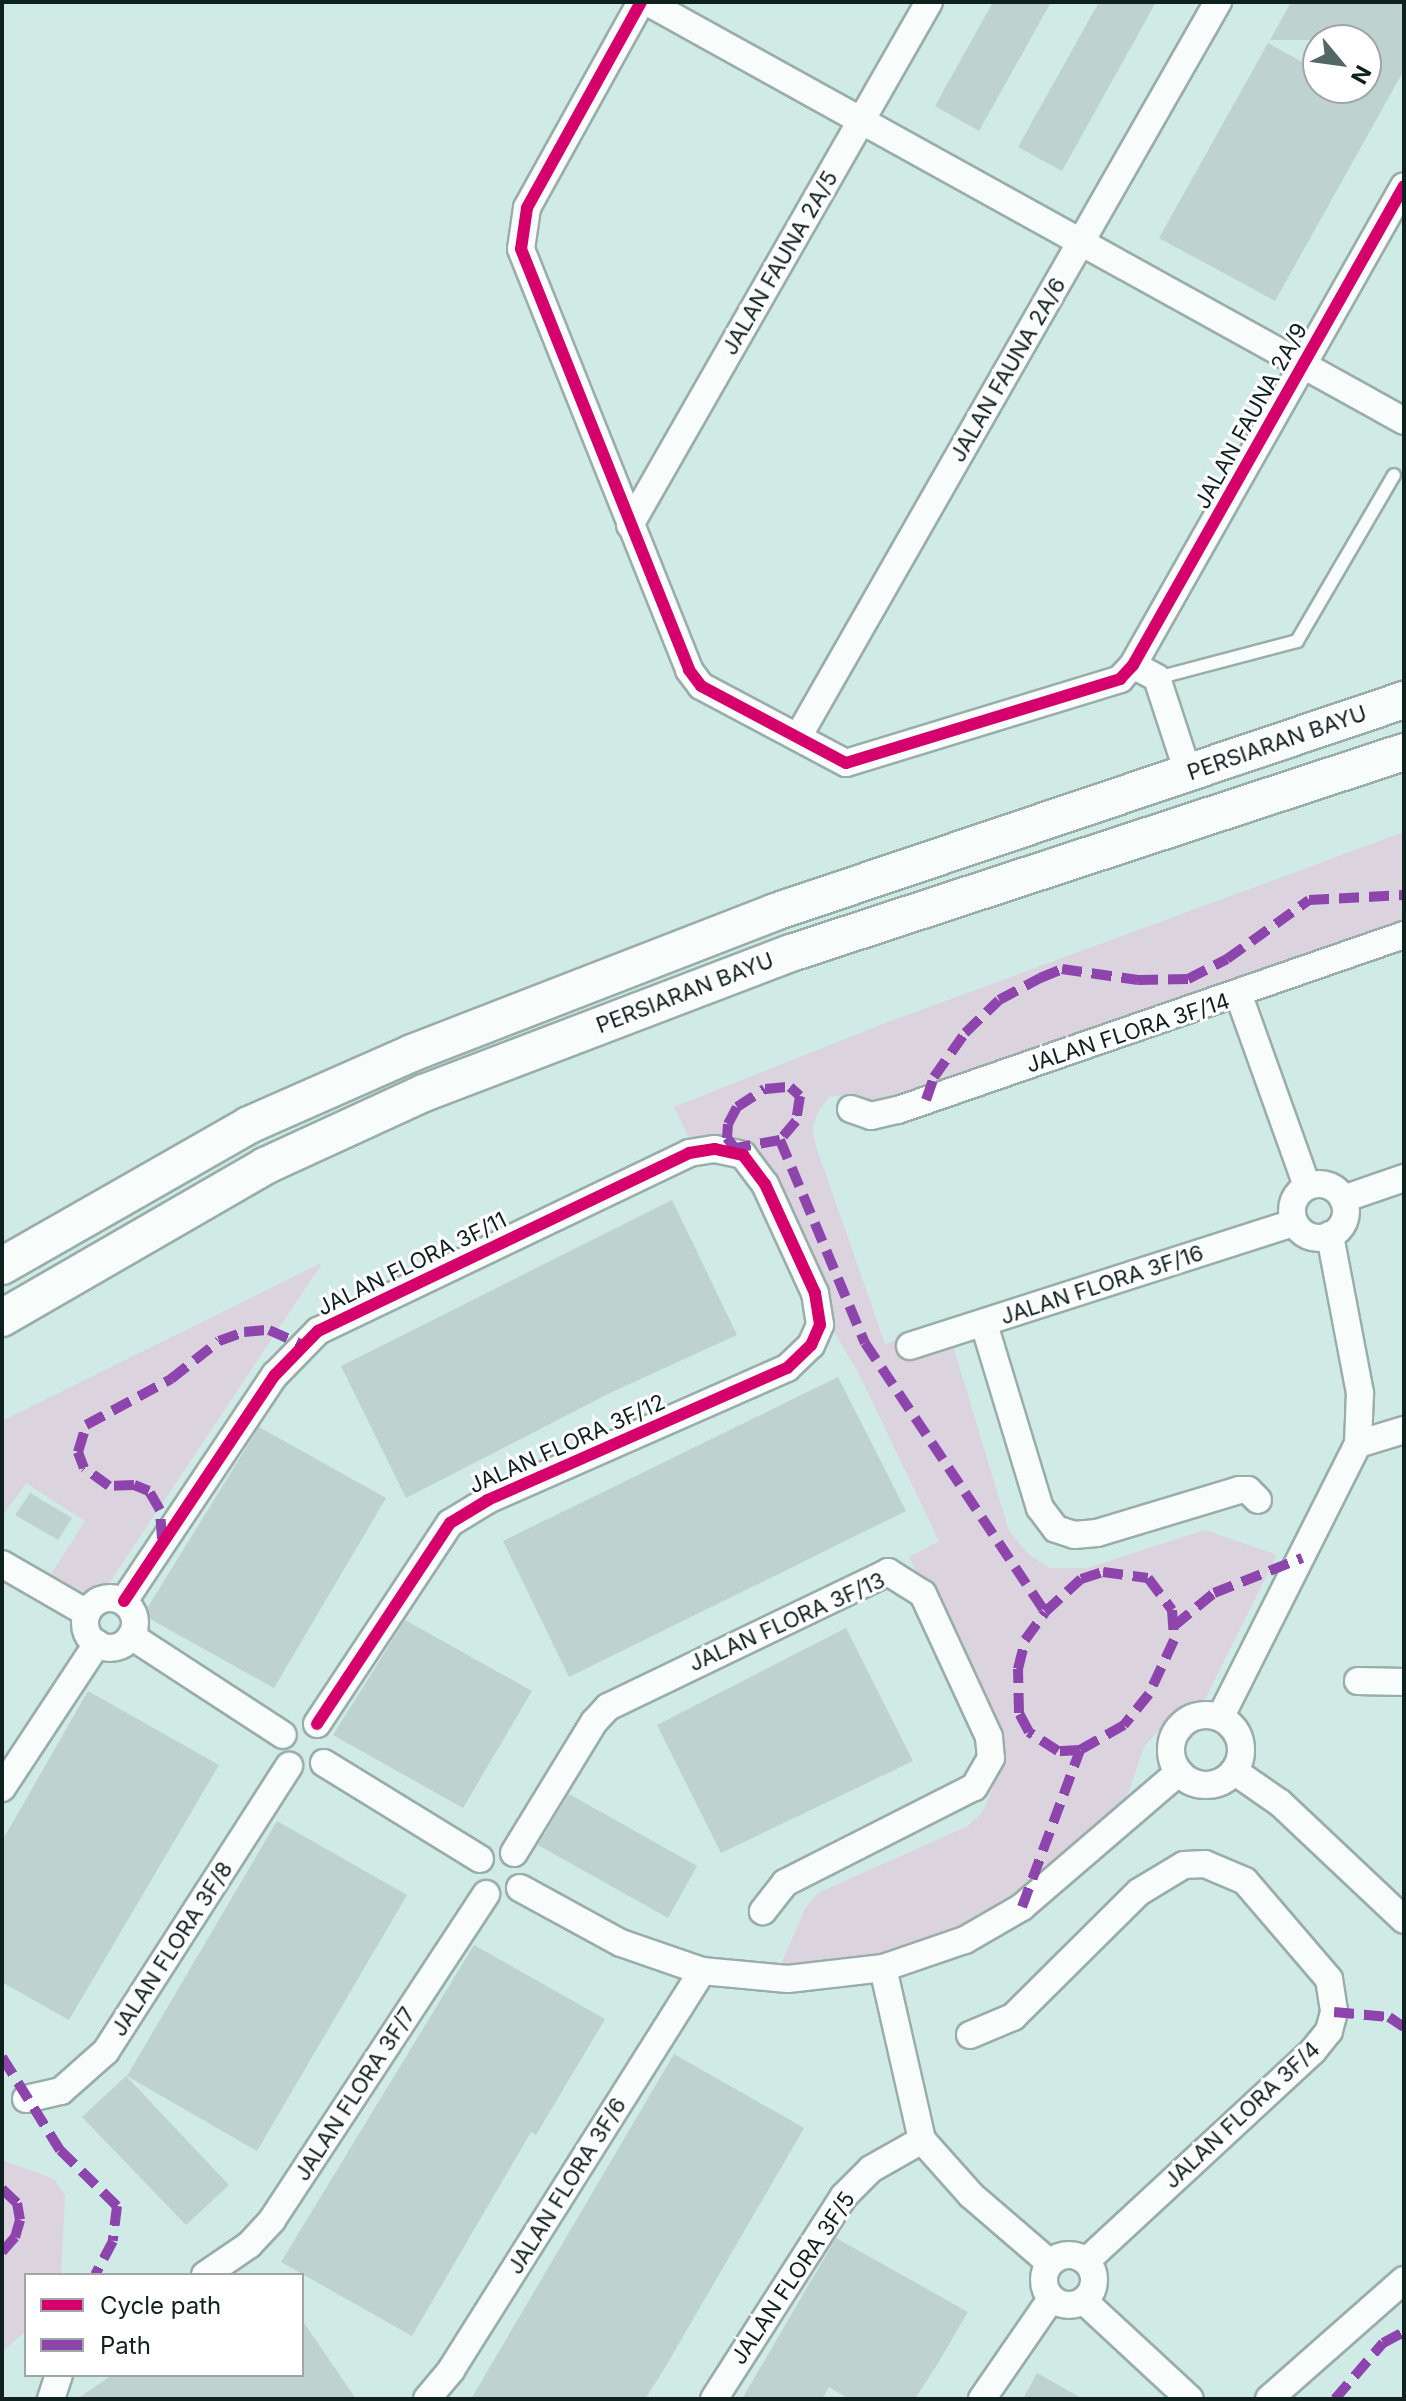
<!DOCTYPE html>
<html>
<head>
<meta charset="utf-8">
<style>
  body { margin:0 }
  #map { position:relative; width:1406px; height:2401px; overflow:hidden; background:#d0eae6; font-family:Inter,sans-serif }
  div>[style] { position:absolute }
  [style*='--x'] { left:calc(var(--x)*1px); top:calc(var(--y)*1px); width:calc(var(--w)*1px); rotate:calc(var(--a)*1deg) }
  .green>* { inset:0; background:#dbd3de }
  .building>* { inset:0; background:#bed2cf }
  .roads { filter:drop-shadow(2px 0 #99adaa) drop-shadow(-2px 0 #99adaa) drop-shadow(0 2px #99adaa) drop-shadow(0 -2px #99adaa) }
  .lane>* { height:12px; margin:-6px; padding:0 6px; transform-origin:6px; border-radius:6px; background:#f8fcfb }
  .street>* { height:26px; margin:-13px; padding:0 13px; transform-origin:13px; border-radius:13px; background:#f8fcfb }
  .street>.ring { margin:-13px; padding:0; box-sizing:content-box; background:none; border:26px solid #f8fcfb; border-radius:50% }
  .secondary>* { height:36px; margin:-18px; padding:0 18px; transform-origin:18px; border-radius:18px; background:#f8fcfb }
  .quiet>* { height:10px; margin-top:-5px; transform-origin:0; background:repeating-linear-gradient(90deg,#8e44ad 0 20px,transparent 0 30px) }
  .cycleway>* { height:12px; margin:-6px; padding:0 6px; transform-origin:6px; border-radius:6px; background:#d6006c }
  span { translate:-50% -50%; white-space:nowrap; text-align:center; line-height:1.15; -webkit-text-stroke:6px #fff; paint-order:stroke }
  .street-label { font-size:22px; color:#0f211f }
  .frame { position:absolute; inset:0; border:4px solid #0f211f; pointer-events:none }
  .legend { position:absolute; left:24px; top:2273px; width:280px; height:104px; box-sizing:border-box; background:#fff; border:2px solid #9fa6a5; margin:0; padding:10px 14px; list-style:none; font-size:24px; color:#0f211f }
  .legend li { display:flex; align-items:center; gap:16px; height:40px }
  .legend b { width:40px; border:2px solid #9fa6a5 }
  .north { position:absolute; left:1302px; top:24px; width:80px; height:80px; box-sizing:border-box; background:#fff; border:2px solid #9fa6a5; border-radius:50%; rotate:119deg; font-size:22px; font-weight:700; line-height:32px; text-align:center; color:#0f211f }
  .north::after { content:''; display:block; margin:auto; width:28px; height:36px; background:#536765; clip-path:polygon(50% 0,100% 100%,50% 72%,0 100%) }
</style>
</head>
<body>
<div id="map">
  <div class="green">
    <i style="clip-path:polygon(1404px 832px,1404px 922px,880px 1105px,844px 1095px,829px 1097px,819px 1110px,812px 1129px,817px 1149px,885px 1344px,947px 1326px,1009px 1531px,1028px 1554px,1049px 1568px,1088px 1568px,1205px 1530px,1277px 1555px,1205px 1699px,1169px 1720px,1145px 1745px,1127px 1796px,1011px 1900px,933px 1945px,776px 1976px,805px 1909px,818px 1893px,968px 1826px,982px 1813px,1003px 1764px,998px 1738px,909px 1557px,939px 1541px,859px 1374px,811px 1292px,756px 1170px,695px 1150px,674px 1107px,883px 1024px)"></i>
    <i style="clip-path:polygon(323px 1262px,109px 1583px,90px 1595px,50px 1576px,85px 1521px,26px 1483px,2px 1517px,2px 1421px)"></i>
    <i style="clip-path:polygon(2px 2160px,54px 2179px,65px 2195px,61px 2275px,26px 2275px,26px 2331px,2px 2352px)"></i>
  </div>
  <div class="building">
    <i style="clip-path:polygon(993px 2px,1051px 2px,979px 131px,935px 106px)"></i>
    <i style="clip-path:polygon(1099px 2px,1156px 2px,1062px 171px,1018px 147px)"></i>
    <i style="clip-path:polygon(1291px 2px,1404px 2px,1404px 70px,1275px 301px,1159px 238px,1268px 43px,1318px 71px,1318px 88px,1366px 88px,1366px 40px,1270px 40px)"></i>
    <i style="clip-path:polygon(672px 1200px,737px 1335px,612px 1392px,406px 1498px,341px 1366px)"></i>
    <i style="clip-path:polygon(838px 1377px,906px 1511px,569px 1677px,503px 1541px)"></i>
    <i style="clip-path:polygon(259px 1427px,386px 1498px,274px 1688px,143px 1615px)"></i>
    <i style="clip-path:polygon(30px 1493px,72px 1518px,58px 1540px,15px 1515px)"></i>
    <i style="clip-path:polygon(405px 1620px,532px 1691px,463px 1808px,333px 1735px)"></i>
    <i style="clip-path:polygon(846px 1628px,913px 1761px,721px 1853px,657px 1725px)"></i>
    <i style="clip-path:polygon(88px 1691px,219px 1765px,69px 2020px,2px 1982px,2px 1841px)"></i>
    <i style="clip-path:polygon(569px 1794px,697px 1866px,668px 1918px,538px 1845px)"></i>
    <i style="clip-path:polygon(277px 1821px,407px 1895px,257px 2151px,127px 2076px)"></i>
    <i style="clip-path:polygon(474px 1945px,605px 2019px,536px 2135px,531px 2132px,412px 2336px,281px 2262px)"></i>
    <i style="clip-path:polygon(674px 2054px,804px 2128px,663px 2371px,645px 2399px,471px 2399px)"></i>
    <i style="clip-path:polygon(126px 2076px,229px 2185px,186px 2225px,82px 2117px)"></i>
    <i style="clip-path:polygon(836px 2238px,968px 2312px,938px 2363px,915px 2399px,849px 2399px,829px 2387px,822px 2399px,742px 2399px)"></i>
    <i style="clip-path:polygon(302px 2320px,356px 2399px,77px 2399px,112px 2375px,302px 2375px)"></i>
    <i style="clip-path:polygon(1037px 2373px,1083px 2399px,1023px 2399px)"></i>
  </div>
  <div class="roads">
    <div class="lane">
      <i style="--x:1157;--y:678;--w:145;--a:-14.8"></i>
      <i style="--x:1297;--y:641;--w:192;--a:-59.7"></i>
    </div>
    <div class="street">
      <i style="--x:641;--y:2;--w:235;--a:119"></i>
      <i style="--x:527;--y:208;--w:41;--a:98.3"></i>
      <i style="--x:521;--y:249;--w:453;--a:68.2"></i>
      <i style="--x:689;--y:670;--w:20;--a:53"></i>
      <i style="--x:701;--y:686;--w:164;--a:28"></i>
      <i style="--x:846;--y:763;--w:287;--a:-17"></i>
      <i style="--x:1120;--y:679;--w:19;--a:-47"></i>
      <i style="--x:1133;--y:665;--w:550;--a:-60.5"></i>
      <i style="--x:647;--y:2;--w:865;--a:28.96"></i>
      <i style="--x:630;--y:525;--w:602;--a:-60.24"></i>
      <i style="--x:1133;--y:665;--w:27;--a:28"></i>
      <i style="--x:1157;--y:678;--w:100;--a:71.9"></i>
      <i style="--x:798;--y:737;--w:847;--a:-60.26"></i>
      <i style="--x:1239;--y:996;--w:202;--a:70.3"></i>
      <i style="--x:851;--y:1109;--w:21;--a:19"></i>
      <i style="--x:871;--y:1116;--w:28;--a:-13"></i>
      <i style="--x:898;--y:1110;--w:535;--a:-19.08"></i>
      <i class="ring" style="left:1292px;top:1184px;width:28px;height:28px"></i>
      <i style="--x:1343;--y:1199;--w:65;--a:-19"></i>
      <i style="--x:984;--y:1324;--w:192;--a:73.1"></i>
      <i style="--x:1040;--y:1508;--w:26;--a:53"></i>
      <i style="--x:1056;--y:1529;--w:19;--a:18"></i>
      <i style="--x:1074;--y:1535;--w:23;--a:-5"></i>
      <i style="--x:1097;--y:1533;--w:148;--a:-16.8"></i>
      <i style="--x:1239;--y:1490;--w:9;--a:0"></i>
      <i style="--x:1248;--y:1490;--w:14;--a:45"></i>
      <i style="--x:910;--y:1346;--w:403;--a:-17.8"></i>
      <i style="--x:1358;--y:1444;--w:48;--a:-16.9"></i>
      <i style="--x:2;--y:1564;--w:98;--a:30"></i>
      <i class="ring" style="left:85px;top:1598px;width:24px;height:24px"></i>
      <i style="--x:124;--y:1601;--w:272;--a:-56.3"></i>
      <i style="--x:275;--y:1375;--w:62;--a:-45.7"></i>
      <i style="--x:318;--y:1331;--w:411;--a:-25.6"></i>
      <i style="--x:689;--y:1153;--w:26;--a:-9"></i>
      <i style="--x:715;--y:1149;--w:29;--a:12"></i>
      <i style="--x:743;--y:1155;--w:36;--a:53"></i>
      <i style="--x:765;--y:1184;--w:120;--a:65.4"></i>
      <i style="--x:815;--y:1293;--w:32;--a:81"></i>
      <i style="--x:820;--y:1325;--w:22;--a:114"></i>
      <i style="--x:811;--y:1345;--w:33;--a:136"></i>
      <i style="--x:787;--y:1368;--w:327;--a:156.2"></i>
      <i style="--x:488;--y:1500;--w:44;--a:148.8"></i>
      <i style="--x:450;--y:1523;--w:241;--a:123.5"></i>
      <i style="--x:131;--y:1636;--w:181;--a:33.1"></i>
      <i style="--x:1358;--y:1681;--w:46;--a:1.2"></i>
      <i class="ring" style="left:1171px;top:1715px;width:44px;height:44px"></i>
      <i style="--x:1220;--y:1718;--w:307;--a:-63.3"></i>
      <i style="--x:1358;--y:1444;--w:51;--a:-87.8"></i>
      <i style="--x:1360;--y:1393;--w:161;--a:-100.8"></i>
      <i style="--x:324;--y:1763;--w:183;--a:31.6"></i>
      <i style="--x:1234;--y:1771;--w:56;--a:34.8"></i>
      <i style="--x:1280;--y:1803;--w:170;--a:43.3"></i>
      <i style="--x:2;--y:1788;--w:173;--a:-56.6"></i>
      <i style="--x:514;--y:1853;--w:153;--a:-58.6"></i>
      <i style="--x:594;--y:1722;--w:21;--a:-47"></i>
      <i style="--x:608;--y:1707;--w:311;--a:-25.7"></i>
      <i style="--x:888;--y:1572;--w:41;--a:32.2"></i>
      <i style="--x:923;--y:1594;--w:157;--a:65.2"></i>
      <i style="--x:989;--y:1737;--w:21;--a:85"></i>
      <i style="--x:991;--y:1758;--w:34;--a:120"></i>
      <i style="--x:974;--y:1787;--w:212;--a:153.1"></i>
      <i style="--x:785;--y:1883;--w:36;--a:128"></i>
      <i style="--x:520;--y:1888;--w:115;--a:28.6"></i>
      <i style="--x:621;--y:1943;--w:86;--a:19.1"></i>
      <i style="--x:702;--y:1971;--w:86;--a:5.3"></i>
      <i style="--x:788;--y:1979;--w:96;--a:-6.6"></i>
      <i style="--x:883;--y:1968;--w:87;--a:-18.9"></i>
      <i style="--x:965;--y:1940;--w:66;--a:-30.1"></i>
      <i style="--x:1022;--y:1907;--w:207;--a:-40.7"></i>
      <i style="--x:883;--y:1968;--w:176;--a:77.2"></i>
      <i style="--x:922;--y:2140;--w:74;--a:48.3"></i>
      <i style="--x:971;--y:2195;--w:104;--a:40.7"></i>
      <i style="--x:970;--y:2035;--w:47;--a:-22.7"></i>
      <i style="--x:1013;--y:2017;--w:177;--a:-44.8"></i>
      <i style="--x:1139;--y:1892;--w:52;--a:-31"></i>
      <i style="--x:1184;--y:1865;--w:21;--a:-3"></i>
      <i style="--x:1205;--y:1864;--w:43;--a:23"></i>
      <i style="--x:1245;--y:1881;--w:129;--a:49.4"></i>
      <i style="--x:1329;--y:1979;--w:33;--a:81"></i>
      <i style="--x:1334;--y:2012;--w:20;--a:105"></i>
      <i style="--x:1329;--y:2031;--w:26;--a:129"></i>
      <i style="--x:1313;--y:2051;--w:309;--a:137.2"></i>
      <i style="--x:26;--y:2099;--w:36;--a:-13"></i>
      <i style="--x:61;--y:2091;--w:60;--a:-41.6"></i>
      <i style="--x:106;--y:2051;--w:339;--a:-57.3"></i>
      <i class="ring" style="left:1044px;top:2255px;width:24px;height:24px"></i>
      <i style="--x:205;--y:2275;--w:53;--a:-34.3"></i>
      <i style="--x:249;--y:2245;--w:34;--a:-47"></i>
      <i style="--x:272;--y:2220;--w:390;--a:-56.7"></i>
      <i style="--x:1084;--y:2301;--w:144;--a:42.8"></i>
      <i style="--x:51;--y:2399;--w:25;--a:-72"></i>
      <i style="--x:427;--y:2399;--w:38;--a:-50"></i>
      <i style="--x:451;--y:2370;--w:471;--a:-57.8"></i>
      <i style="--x:714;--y:2399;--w:241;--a:-57.4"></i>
      <i style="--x:844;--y:2196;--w:38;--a:-45"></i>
      <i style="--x:871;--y:2169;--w:59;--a:-29.6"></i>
      <i style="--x:982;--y:2399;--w:121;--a:-55.4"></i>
      <i style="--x:1269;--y:2399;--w:180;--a:-41.4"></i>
    </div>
    <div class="secondary">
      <i style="--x:2;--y:1266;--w:284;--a:-29.7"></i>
      <i style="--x:249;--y:1125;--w:178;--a:-23.8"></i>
      <i style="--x:412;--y:1053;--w:389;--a:-21.2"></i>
      <i style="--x:775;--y:912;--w:664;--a:-18.63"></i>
      <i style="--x:2;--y:1318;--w:304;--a:-30"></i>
      <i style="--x:265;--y:1166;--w:175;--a:-24.7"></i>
      <i style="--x:424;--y:1093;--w:393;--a:-20.9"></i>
      <i style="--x:791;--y:953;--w:645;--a:-18.15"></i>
    </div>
  </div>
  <div class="quiet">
    <i style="--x:926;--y:1100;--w:24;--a:-71"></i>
    <i style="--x:934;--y:1077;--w:54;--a:-54.8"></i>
    <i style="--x:965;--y:1033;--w:47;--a:-44.1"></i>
    <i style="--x:999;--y:1000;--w:47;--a:-28.2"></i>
    <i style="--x:1040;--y:978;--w:24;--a:-22"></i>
    <i style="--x:1062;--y:969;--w:77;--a:8.2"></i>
    <i style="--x:1138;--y:980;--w:50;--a:-1.1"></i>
    <i style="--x:1188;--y:979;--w:44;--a:-27.1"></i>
    <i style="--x:1227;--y:959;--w:101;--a:-35.7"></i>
    <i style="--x:1309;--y:900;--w:95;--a:-3"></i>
    <i style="--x:780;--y:1140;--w:46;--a:169.9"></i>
    <i style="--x:735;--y:1148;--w:13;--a:-129"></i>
    <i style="--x:727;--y:1138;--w:14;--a:-86"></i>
    <i style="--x:728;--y:1124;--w:19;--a:-62"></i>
    <i style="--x:737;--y:1107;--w:33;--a:-33"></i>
    <i style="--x:765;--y:1089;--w:25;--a:-5"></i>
    <i style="--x:790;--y:1087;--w:13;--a:42"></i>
    <i style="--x:800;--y:1096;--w:25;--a:99"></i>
    <i style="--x:796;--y:1121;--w:25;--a:130"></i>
    <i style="--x:780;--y:1140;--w:220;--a:67.3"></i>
    <i style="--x:865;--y:1343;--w:324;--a:56.2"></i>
    <i style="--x:162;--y:1539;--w:29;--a:-94"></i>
    <i style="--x:160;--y:1510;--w:22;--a:-120"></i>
    <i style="--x:149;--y:1491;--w:16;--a:-158"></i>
    <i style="--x:134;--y:1485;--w:25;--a:178"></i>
    <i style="--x:109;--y:1486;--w:31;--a:-144"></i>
    <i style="--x:84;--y:1468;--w:17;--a:-111"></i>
    <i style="--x:78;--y:1452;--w:28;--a:-73"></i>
    <i style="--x:86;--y:1425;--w:97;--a:-28.4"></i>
    <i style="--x:171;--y:1379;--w:61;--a:-38.4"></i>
    <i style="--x:219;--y:1341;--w:27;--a:-20"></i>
    <i style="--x:244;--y:1332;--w:25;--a:-5"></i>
    <i style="--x:269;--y:1330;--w:36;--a:24"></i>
    <i style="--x:1103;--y:1572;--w:45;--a:7.6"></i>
    <i style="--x:1148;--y:1578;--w:40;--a:53"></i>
    <i style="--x:1172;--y:1610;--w:30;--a:86"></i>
    <i style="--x:1174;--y:1640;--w:60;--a:114.8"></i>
    <i style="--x:1149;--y:1694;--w:40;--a:129"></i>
    <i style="--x:1124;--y:1725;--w:51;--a:150.4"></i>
    <i style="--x:1080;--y:1750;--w:22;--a:177"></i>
    <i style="--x:1058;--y:1751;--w:35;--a:-147"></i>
    <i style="--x:1029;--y:1732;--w:21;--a:-118"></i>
    <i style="--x:1019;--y:1713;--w:44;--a:-91.3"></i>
    <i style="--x:1018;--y:1669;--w:30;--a:-76"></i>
    <i style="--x:1025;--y:1640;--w:34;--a:-54"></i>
    <i style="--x:1045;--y:1612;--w:49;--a:-42.5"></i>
    <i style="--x:1081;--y:1579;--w:23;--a:-18"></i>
    <i style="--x:1174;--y:1626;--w:52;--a:-39.5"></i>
    <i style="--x:1214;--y:1593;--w:95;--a:-21.7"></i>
    <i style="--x:1022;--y:1907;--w:167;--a:-69.7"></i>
    <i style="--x:1334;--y:2012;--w:55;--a:5.2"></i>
    <i style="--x:1389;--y:2017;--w:18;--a:34"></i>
    <i style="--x:2;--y:2057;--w:110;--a:58.1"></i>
    <i style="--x:60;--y:2150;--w:80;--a:44.5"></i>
    <i style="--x:117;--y:2206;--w:35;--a:97"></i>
    <i style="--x:113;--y:2241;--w:38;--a:118"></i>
    <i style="--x:2;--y:2189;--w:21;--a:43"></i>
    <i style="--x:17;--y:2203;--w:17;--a:80"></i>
    <i style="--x:20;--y:2220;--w:18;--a:106"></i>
    <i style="--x:15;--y:2237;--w:20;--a:131"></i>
    <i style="--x:1335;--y:2399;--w:74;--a:-49.4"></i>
    <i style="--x:1383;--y:2343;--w:24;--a:-28"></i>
  </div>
  <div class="cycleway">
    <i style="--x:641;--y:2;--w:235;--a:119"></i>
    <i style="--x:527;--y:208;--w:41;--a:98.3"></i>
    <i style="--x:521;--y:249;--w:453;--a:68.2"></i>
    <i style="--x:689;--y:670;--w:20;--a:53"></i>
    <i style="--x:701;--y:686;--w:164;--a:28"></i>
    <i style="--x:846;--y:763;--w:287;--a:-17"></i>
    <i style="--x:1120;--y:679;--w:19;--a:-47"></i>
    <i style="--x:1133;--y:665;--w:550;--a:-60.5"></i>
    <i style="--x:124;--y:1601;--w:272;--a:-56.3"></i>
    <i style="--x:275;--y:1375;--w:62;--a:-45.7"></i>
    <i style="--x:318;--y:1331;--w:411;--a:-25.6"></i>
    <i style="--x:689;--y:1153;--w:26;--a:-9"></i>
    <i style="--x:715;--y:1149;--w:29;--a:12"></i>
    <i style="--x:743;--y:1155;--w:36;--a:53"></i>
    <i style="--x:765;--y:1184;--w:120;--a:65.4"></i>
    <i style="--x:815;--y:1293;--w:32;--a:81"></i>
    <i style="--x:820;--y:1325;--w:22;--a:114"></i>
    <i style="--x:811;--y:1345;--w:33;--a:136"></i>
    <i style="--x:787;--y:1368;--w:327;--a:156.2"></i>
    <i style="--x:488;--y:1500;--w:44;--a:148.8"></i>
    <i style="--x:450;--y:1523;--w:241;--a:123.5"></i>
  </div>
  <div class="street-label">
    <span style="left:780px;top:263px;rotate:-60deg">JALAN FAUNA 2A/5</span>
    <span style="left:1008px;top:370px;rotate:-60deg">JALAN FAUNA 2A/6</span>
    <span style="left:1251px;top:416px;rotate:-61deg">JALAN FAUNA 2A/9</span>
    <span style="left:1277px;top:743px;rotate:-19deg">PERSIARAN BAYU</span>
    <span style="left:685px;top:993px;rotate:-21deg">PERSIARAN BAYU</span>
    <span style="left:1128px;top:1033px;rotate:-18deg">JALAN FLORA 3F/14</span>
    <span style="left:412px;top:1264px;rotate:-26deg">JALAN FLORA 3F/11</span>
    <span style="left:1102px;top:1285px;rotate:-18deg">JALAN FLORA 3F/16</span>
    <span style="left:567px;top:1444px;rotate:-24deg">JALAN FLORA 3F/12</span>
    <span style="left:787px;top:1622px;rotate:-24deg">JALAN FLORA 3F/13</span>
    <span style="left:172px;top:1949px;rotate:-57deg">JALAN FLORA 3F/8</span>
    <span style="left:355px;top:2094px;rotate:-57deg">JALAN FLORA 3F/7</span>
    <span style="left:1242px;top:2115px;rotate:-43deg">JALAN FLORA 3F/4</span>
    <span style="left:567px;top:2186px;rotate:-58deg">JALAN FLORA 3F/6</span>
    <span style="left:793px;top:2278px;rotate:-56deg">JALAN FLORA 3F/5</span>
  </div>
  <div class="frame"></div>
  <ul class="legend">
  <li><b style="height:10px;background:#d6006c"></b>Cycle path</li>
  <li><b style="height:10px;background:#8e44ad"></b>Path</li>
  </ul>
  <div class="north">N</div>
</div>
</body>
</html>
